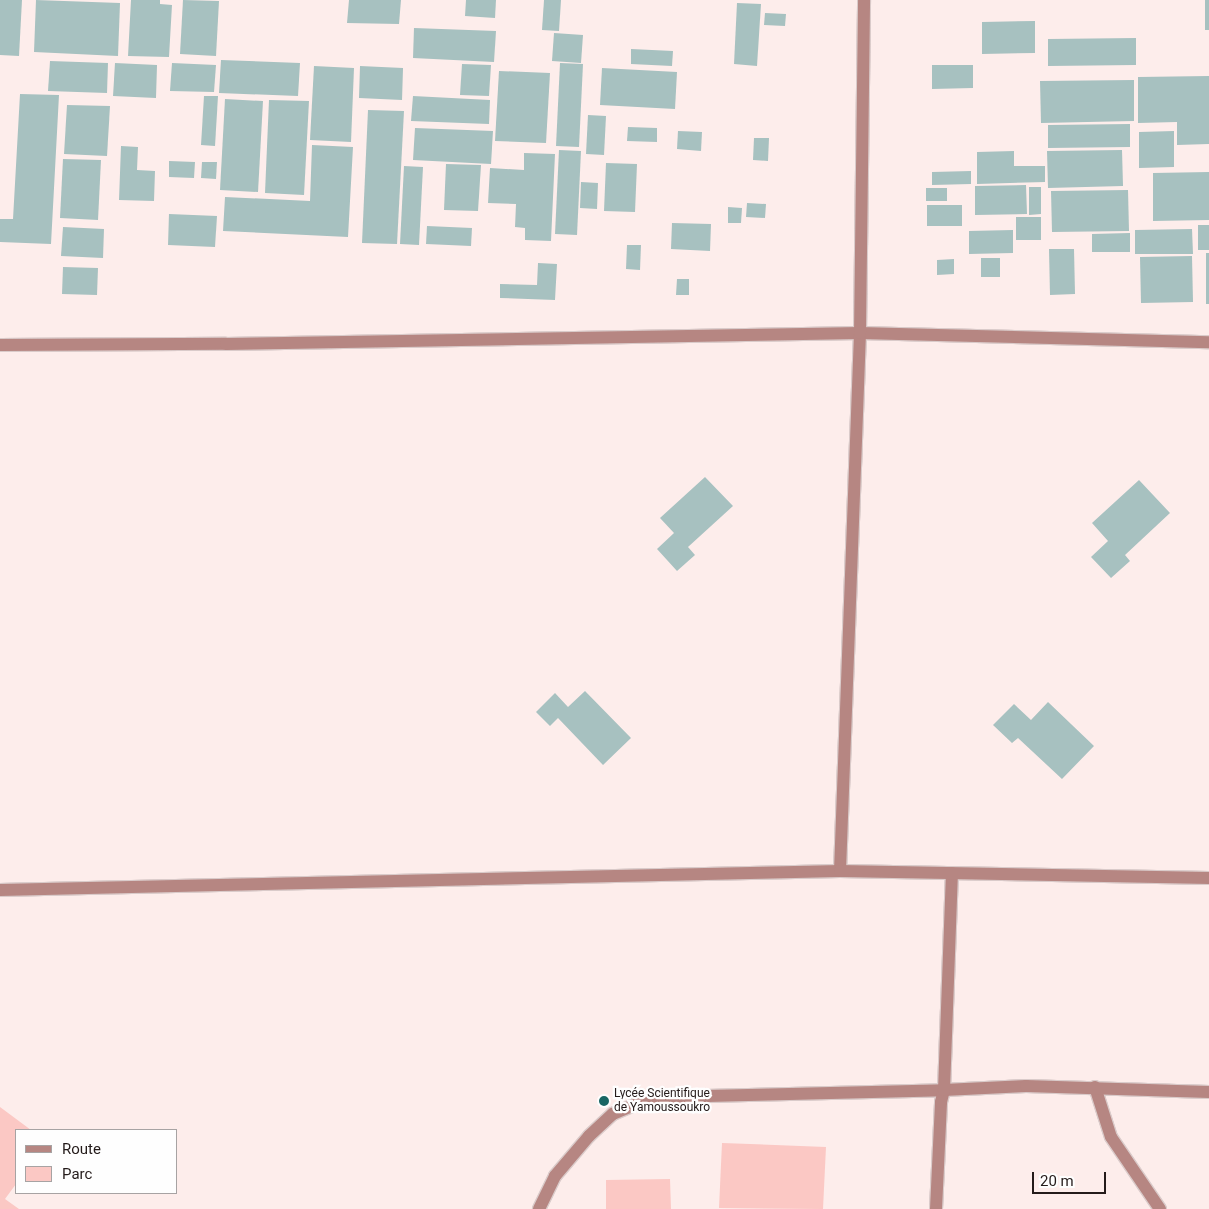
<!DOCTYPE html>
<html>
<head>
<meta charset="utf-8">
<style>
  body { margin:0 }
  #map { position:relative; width:1209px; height:1209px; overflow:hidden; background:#fdedeb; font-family:Roboto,sans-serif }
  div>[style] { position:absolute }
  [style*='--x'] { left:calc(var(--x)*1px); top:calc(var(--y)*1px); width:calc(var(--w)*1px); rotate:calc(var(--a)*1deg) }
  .green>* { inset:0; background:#fbc8c4 }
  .building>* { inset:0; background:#a7c1c0 }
  .roads { filter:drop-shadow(1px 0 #dacbca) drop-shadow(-1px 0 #dacbca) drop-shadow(0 1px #dacbca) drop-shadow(0 -1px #dacbca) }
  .service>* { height:12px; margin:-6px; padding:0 6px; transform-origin:6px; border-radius:6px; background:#b68682 }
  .minor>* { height:12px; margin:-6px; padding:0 6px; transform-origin:6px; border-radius:6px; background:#b68682 }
  .dots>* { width:14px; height:14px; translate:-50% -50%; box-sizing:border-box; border:2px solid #fefefe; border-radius:50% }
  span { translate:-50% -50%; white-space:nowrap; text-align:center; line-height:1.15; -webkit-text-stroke:4.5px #fefefe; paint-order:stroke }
  .poi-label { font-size:12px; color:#241b1a }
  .left { translate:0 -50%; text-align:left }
  .legend { position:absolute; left:15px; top:1129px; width:162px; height:65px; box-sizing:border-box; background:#fefefe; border:1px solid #a7a3a3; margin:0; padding:6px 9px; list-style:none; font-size:15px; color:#241b1a }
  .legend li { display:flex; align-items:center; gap:10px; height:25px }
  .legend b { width:25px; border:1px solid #a7a3a3 }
  .scale { position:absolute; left:1032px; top:1172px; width:74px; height:22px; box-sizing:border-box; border:2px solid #241b1a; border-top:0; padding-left:6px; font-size:15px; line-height:18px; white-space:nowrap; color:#241b1a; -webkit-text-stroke:4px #fefefe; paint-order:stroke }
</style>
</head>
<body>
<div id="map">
  <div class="green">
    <i style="clip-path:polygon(0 1107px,31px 1130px,16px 1130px,16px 1184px,5px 1199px,19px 1209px,0 1209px)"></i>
    <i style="clip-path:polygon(722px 1143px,826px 1147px,823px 1209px,719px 1208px)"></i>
    <i style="clip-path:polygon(670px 1179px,671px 1209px,606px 1209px,606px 1180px)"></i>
  </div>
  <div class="building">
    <i style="clip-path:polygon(0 0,22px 0,19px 56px,0 55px)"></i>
    <i style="clip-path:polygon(36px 0,120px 3px,118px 56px,34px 52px)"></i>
    <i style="clip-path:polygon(131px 0,160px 0,160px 4px,172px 5px,169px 57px,128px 56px)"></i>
    <i style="clip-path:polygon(183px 0,219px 1px,216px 56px,180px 54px)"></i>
    <i style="clip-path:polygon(349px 0,401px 0,399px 24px,347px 23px)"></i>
    <i style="clip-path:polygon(466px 0,496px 0,495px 18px,465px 16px)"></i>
    <i style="clip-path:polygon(544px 0,561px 0,559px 31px,542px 30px)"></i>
    <i style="clip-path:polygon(1205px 0,1209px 0,1209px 30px,1205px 30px)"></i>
    <i style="clip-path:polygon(737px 3px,761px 4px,757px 66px,734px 64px)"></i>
    <i style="clip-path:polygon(765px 13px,786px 14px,785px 26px,764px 25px)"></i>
    <i style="clip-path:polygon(1035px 21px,1035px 53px,982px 54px,982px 22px)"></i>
    <i style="clip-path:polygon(414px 28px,496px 31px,494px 62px,413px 58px)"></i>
    <i style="clip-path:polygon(554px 33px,583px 35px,581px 63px,552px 61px)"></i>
    <i style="clip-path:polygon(1136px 38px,1136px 65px,1048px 66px,1048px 39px)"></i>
    <i style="clip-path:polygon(631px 49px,673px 51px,672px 66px,631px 64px)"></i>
    <i style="clip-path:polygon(221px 60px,300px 63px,298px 96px,219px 93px)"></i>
    <i style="clip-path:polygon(50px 61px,108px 63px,107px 93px,48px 91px)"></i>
    <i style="clip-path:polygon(115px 63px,157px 65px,156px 98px,113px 96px)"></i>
    <i style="clip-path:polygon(172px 63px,216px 65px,214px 92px,170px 91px)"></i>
    <i style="clip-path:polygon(560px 63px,583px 64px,579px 147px,556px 146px)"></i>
    <i style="clip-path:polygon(462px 64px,491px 65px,489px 96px,460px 95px)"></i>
    <i style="clip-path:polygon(932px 65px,973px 65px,973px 88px,932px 89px)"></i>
    <i style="clip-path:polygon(314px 66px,354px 68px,351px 142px,310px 140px)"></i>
    <i style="clip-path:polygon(360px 66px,403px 68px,402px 100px,359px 98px)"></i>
    <i style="clip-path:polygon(602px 68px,677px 72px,675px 109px,600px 105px)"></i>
    <i style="clip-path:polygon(499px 71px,550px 73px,546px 143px,495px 141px)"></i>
    <i style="clip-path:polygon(1209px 76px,1209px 144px,1177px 145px,1177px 122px,1138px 123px,1138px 77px)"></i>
    <i style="clip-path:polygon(1134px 80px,1134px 121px,1041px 123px,1040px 81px)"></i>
    <i style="clip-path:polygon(20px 94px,59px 95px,51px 244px,0 242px,0 219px,13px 219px)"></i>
    <i style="clip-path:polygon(204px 96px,218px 96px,215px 146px,201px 145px)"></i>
    <i style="clip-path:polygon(413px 96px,490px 100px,489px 124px,411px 121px)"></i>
    <i style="clip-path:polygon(225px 99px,263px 101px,258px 192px,220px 190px)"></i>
    <i style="clip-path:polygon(269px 100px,309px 101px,304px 195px,265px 193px)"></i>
    <i style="clip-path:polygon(67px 105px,110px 106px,107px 156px,64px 154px)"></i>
    <i style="clip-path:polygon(368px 110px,404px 111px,397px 244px,362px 243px)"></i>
    <i style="clip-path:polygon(588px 115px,606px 116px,604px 155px,586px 154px)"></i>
    <i style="clip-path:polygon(1130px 124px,1130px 147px,1048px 148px,1048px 125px)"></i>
    <i style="clip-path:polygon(628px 127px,657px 128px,657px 142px,627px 141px)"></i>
    <i style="clip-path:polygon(415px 128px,493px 131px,491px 164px,413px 160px)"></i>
    <i style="clip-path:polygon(678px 131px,702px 132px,701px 151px,677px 149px)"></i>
    <i style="clip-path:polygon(1174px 131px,1174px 167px,1139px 168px,1139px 132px)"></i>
    <i style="clip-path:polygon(754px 138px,769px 138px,768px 161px,753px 160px)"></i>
    <i style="clip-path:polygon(312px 145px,353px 147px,348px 237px,223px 231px,225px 197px,310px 201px)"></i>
    <i style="clip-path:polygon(121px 146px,138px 147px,137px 170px,155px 171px,154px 201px,119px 200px)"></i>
    <i style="clip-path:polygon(559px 150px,581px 151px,577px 235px,555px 234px)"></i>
    <i style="clip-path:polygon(1122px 150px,1123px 186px,1048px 188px,1047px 151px)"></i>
    <i style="clip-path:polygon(1014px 151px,1014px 166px,1045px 166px,1045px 182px,977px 184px,977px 152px)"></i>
    <i style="clip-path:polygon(524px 153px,555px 154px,551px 241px,525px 240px,525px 228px,515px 227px,516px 204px,488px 203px,490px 168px,524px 170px)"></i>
    <i style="clip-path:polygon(63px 159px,101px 160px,98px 220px,60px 218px)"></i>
    <i style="clip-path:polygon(169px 161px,195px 162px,194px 178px,169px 177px)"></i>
    <i style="clip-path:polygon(202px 162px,217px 162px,216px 179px,201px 178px)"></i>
    <i style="clip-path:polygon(606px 163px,637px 164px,635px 212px,604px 211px)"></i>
    <i style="clip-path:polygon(446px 164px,481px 165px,478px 211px,444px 210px)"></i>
    <i style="clip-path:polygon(404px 166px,423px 167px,419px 245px,400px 244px)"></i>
    <i style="clip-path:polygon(971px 171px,971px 184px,932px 185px,932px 172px)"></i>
    <i style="clip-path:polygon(1209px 172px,1209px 220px,1153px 221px,1153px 173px)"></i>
    <i style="clip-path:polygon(581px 182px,598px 183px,597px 209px,580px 208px)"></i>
    <i style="clip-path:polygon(1026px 185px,1027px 214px,975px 215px,975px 186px)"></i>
    <i style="clip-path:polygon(1029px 187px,1041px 187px,1041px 214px,1029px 215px)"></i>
    <i style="clip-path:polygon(926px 188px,947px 188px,947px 201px,926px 201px)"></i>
    <i style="clip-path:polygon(1128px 190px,1129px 231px,1052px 232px,1051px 191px)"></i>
    <i style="clip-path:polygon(747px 203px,766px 204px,765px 218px,746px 217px)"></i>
    <i style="clip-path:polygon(927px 205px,962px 205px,962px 226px,927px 226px)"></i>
    <i style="clip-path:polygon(728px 207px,742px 208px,741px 223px,728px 223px)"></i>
    <i style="clip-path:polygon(169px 214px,217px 216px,215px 247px,168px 245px)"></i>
    <i style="clip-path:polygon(1016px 217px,1041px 217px,1041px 240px,1016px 240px)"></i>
    <i style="clip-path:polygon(672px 223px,711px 224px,710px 251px,671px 249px)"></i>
    <i style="clip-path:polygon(1198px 225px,1209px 225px,1209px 250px,1198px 250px)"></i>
    <i style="clip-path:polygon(427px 226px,472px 228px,471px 246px,426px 244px)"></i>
    <i style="clip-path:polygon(63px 227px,104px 229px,103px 258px,61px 256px)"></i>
    <i style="clip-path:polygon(1192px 229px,1193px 254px,1135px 254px,1135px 230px)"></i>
    <i style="clip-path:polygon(1013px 230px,1013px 253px,969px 254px,969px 231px)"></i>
    <i style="clip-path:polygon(1130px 233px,1130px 252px,1092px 252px,1092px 234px)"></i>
    <i style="clip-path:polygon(627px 245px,641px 245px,640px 270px,626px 269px)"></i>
    <i style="clip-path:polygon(1049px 249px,1074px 249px,1075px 294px,1050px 295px)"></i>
    <i style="clip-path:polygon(1206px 253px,1209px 253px,1209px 304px,1206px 304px)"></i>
    <i style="clip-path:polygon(1192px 256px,1193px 302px,1141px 303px,1140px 257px)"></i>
    <i style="clip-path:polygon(981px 258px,1000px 258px,1000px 277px,981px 277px)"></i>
    <i style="clip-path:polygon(954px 259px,954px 274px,937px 275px,937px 260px)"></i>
    <i style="clip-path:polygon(538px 263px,557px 264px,555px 300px,500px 298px,500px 284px,537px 285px)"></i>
    <i style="clip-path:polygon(63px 267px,98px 268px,97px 295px,62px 294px)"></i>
    <i style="clip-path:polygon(677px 279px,689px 279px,689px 295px,676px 295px)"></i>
    <i style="clip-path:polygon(705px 477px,733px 506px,688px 547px,695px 555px,677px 571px,657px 549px,674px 533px,660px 518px)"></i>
    <i style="clip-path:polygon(1139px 480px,1170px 513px,1125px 555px,1130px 561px,1111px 578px,1091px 557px,1108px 541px,1092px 523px)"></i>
    <i style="clip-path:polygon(585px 691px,631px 738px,603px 765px,558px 718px,550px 726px,536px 712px,555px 693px,568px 707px)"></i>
    <i style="clip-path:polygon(1048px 702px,1094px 746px,1062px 779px,1018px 738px,1012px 743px,993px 725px,1014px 704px,1031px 720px)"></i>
  </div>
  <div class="roads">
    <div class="service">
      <i style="--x:1095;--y:1087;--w:52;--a:72.3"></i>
      <i style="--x:1111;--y:1137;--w:87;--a:55.8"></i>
      <i style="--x:539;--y:1209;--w:37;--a:-64"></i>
      <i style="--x:555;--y:1176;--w:52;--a:-49.6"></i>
      <i style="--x:589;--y:1136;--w:33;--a:-43"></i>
      <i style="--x:613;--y:1114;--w:30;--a:-23"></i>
      <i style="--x:641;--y:1102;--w:25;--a:-11"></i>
      <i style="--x:666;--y:1097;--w:278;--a:-1.4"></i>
      <i style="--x:944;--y:1090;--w:82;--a:-2.8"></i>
      <i style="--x:1026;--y:1086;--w:183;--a:1.9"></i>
      <i style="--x:936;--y:1209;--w:107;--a:-87.3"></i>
      <i style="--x:941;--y:1102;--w:12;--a:-76"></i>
      <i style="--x:944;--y:1090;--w:217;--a:-87.9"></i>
    </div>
    <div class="minor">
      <i style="--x:0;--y:345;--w:226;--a:-0.3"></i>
      <i style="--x:226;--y:344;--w:634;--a:-0.99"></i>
      <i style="--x:860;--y:333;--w:349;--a:1.5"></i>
      <i style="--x:840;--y:871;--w:538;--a:-87.87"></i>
      <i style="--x:860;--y:333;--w:333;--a:-89.3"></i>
      <i style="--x:0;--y:890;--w:840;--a:-1.3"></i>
      <i style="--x:840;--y:871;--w:369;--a:1.1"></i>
    </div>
  </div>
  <div class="dots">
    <i style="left:604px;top:1101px;background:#196664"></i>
  </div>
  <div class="poi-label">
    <span class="left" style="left:614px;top:1101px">Lycée Scientifique<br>de Yamoussoukro</span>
  </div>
  <ul class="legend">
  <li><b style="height:6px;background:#b68682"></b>Route</li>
  <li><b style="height:14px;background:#fbc8c4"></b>Parc</li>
  </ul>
  <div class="scale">20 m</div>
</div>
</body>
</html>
